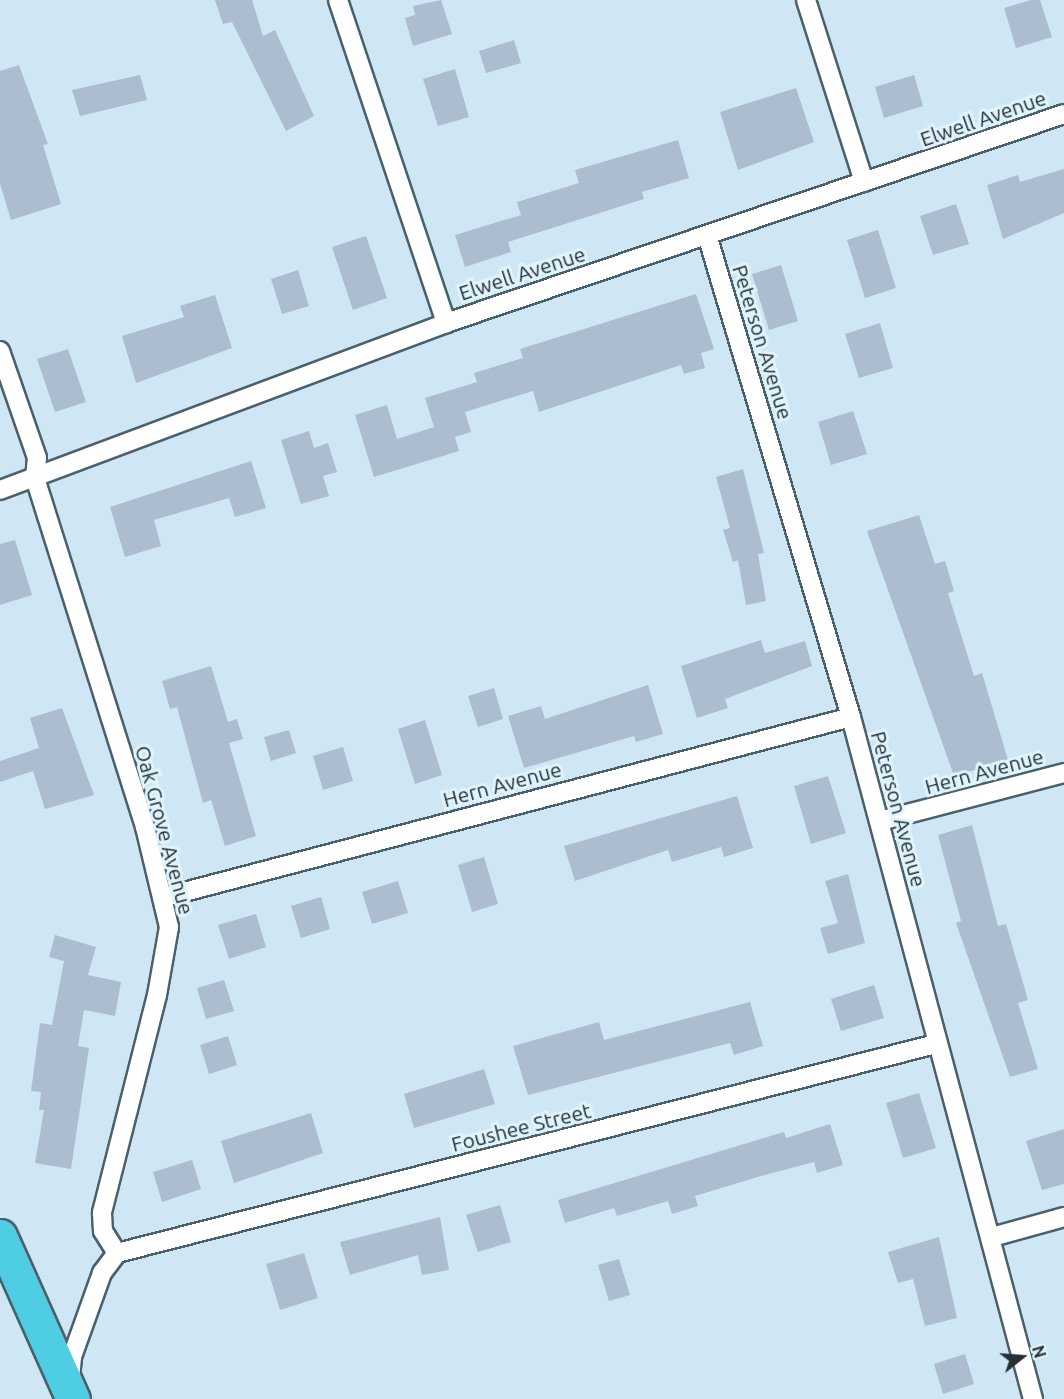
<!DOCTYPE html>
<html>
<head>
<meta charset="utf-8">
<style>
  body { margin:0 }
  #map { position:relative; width:1064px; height:1399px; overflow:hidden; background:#cfe7f4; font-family:Ubuntu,sans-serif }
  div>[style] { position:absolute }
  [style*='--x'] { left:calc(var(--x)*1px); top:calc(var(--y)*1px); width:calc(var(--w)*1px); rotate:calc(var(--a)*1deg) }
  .building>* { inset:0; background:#acbdcf }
  .roads { filter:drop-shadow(2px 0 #4a606b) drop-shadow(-2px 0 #4a606b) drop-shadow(0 2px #4a606b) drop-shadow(0 -2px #4a606b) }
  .street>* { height:18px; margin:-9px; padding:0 9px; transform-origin:9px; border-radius:9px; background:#fff }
  .highway>* { height:33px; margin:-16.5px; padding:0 16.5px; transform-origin:16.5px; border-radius:16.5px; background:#4fcde2 }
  span { translate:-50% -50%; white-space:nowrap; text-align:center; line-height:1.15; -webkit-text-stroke:6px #e0f4fe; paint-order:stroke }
  .street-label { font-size:21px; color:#252f34 }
  .north { position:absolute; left:992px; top:1327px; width:60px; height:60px; -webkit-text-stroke:4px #e0f4fe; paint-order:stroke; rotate:73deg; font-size:16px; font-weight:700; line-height:24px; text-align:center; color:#252f34 }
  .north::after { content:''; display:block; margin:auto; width:21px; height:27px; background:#252f34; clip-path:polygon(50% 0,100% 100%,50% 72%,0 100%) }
</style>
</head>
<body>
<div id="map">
  <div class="building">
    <i style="clip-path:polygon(215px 0,252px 0,263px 36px,275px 30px,314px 116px,286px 131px,232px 22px,223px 24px)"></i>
    <i style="clip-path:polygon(441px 0,452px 34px,413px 46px,405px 18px,415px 15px,413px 6px)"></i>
    <i style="clip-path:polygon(1031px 0,1040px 0,1052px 37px,1016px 48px,1004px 8px)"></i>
    <i style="clip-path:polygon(514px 40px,521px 63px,486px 73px,479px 51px)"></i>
    <i style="clip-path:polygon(19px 65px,48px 144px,43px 145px,61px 204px,11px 220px,0 184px,0 71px)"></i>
    <i style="clip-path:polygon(455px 69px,469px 117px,438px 126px,423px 79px)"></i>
    <i style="clip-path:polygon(140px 75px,147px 100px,80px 116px,72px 90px)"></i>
    <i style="clip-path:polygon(914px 75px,923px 106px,884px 118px,875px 87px)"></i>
    <i style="clip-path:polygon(796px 88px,814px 142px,738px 170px,720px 112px)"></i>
    <i style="clip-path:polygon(678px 140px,689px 178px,642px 192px,644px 199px,508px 242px,511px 252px,465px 267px,455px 235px,521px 215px,517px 202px,579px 183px,575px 170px)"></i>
    <i style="clip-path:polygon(1064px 169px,1064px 213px,1003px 239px,987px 185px,1018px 175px,1020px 182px)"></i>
    <i style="clip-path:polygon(956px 204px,969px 244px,933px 255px,920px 216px)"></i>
    <i style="clip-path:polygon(878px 230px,896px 288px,865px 298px,847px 240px)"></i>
    <i style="clip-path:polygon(366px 236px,387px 298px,353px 310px,332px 247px)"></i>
    <i style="clip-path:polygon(781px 265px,798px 321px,769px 330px,752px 274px)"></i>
    <i style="clip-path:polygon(298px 270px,309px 306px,282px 314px,271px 279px)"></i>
    <i style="clip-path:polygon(696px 294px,714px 349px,701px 353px,705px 368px,684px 374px,681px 365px,539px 412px,533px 391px,465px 412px,471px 432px,455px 437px,459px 451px,374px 477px,355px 415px,387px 405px,397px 439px,434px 427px,425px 398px,477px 382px,474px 373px,523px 358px,520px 349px)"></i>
    <i style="clip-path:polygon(215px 295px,232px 348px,136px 383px,122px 336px,184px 317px,180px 306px)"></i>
    <i style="clip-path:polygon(880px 323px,893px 368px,859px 378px,845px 334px)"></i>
    <i style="clip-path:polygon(68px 349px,86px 402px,55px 412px,37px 359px)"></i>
    <i style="clip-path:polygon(853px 411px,867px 454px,831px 465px,818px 422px)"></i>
    <i style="clip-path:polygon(309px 431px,314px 448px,328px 443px,337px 472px,323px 476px,329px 496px,301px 504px,281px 440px)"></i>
    <i style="clip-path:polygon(251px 461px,266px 508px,235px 517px,229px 498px,154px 520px,161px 546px,125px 557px,110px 507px)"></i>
    <i style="clip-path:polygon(743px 469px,764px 553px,758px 554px,766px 601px,746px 605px,738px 560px,733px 562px,723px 530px,730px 528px,716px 477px)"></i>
    <i style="clip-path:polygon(919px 515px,935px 564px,945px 561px,954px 591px,948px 593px,974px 676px,982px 673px,1008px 760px,954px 776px,867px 531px)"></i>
    <i style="clip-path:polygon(15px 540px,32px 595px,0 605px,0 544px)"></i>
    <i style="clip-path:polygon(761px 640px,765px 653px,805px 641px,812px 666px,725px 699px,728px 708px,697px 718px,681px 666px)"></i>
    <i style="clip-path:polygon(211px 666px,228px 722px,237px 719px,243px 739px,229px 743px,256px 836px,225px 846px,211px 800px,203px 803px,177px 707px,170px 709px,162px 681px)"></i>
    <i style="clip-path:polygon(648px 685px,663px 734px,636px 742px,634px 736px,524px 768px,508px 716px,541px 706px,545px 719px)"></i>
    <i style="clip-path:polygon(494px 688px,503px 719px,478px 727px,468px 696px)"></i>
    <i style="clip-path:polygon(62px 708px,94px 795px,45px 809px,33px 771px,0 782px,0 761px,39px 748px,30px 718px)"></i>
    <i style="clip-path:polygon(425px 720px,442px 775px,415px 784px,398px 729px)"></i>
    <i style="clip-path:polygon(289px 730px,296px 753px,271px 761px,264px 737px)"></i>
    <i style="clip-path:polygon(343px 747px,353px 781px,323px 790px,313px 756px)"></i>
    <i style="clip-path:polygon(828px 776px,846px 833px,811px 844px,794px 786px)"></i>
    <i style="clip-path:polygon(737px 796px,753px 848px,724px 857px,721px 847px,672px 862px,668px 850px,575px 881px,564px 846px)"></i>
    <i style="clip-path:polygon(972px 825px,998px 926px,1006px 924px,1028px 1000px,1018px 1003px,1038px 1069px,1010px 1077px,956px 923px,961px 921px,938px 835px)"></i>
    <i style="clip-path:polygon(484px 857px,498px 904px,472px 912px,458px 865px)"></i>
    <i style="clip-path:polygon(848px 874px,865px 943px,828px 954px,820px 928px,838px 923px,825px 881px)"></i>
    <i style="clip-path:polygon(398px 881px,408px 913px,372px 924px,362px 892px)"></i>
    <i style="clip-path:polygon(321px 897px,330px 929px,301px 938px,291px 906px)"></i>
    <i style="clip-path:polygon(256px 914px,266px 947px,229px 959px,218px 925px)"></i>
    <i style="clip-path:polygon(55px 935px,96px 947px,88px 975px,121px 982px,115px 1016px,84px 1010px,78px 1046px,89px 1048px,71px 1169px,35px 1163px,44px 1110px,39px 1110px,41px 1092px,31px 1091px,40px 1023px,52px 1025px,64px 961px,49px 957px)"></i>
    <i style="clip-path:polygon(224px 980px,234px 1011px,206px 1019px,197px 988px)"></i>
    <i style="clip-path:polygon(874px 985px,884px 1018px,841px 1031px,831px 999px)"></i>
    <i style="clip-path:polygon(750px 1002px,763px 1046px,734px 1055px,730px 1043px,528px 1095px,513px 1046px,599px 1022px,604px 1040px)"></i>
    <i style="clip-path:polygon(228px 1036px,237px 1065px,209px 1074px,200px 1045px)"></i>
    <i style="clip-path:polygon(484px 1069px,495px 1104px,414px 1128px,404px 1094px)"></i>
    <i style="clip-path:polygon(919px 1093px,936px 1148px,903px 1158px,886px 1103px)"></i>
    <i style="clip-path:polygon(311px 1113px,323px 1153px,234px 1183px,221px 1141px)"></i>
    <i style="clip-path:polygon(830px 1124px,843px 1165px,817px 1173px,814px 1162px,761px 1176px,695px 1196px,698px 1206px,672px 1214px,668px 1201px,617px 1216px,614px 1208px,565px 1223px,558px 1200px,784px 1132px,786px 1138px)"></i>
    <i style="clip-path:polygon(1064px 1129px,1064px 1184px,1042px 1190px,1026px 1141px)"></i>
    <i style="clip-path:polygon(192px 1160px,201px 1189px,162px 1202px,153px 1172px)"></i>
    <i style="clip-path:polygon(500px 1205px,511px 1242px,478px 1252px,466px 1215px)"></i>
    <i style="clip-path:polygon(440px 1217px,449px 1270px,422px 1275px,418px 1255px,350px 1275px,340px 1242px)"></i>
    <i style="clip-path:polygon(939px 1237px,957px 1318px,925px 1326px,913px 1279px,898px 1283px,888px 1252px)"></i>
    <i style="clip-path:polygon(304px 1253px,318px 1298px,280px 1310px,266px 1264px)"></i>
    <i style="clip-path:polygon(619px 1259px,630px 1295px,609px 1301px,598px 1265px)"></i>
    <i style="clip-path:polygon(965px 1354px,974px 1384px,943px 1394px,934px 1364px)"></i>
  </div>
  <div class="roads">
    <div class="street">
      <i style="--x:338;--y:0;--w:341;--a:71.5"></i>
      <i style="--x:806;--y:0;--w:191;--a:72.3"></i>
      <i style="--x:707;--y:235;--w:503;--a:73.37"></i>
      <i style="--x:851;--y:717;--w:706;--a:75.06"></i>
      <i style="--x:0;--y:351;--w:113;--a:70.9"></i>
      <i style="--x:37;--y:458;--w:20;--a:96"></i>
      <i style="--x:35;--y:478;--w:366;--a:72.5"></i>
      <i style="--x:145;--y:827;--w:103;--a:76.5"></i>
      <i style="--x:169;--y:927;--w:69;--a:100"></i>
      <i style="--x:157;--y:995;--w:225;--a:104.2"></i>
      <i style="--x:102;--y:1213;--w:18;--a:87"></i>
      <i style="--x:103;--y:1231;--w:26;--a:58"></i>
      <i style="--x:117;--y:1253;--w:25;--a:127"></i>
      <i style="--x:102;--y:1273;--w:89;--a:109.7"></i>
      <i style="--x:72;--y:1357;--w:25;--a:95"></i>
      <i style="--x:0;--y:490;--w:476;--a:-20.5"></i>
      <i style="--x:446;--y:323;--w:652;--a:-18.68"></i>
      <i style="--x:880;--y:821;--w:190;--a:-14.6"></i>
      <i style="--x:165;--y:897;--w:709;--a:-14.7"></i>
      <i style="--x:992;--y:1237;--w:75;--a:-15.5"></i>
      <i style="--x:117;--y:1253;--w:845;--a:-14.32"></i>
    </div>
    <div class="highway">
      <i style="--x:0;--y:1236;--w:179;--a:65.9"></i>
    </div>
  </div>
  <div class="street-label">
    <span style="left:983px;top:118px;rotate:-19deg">Elwell Avenue</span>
    <span style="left:522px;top:273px;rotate:-18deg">Elwell Avenue</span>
    <span style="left:763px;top:342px;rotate:73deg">Peterson Avenue</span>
    <span style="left:984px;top:771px;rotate:-15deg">Hern Avenue</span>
    <span style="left:502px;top:784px;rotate:-15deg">Hern Avenue</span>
    <span style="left:899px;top:809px;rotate:75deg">Peterson Avenue</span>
    <span style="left:165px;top:830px;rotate:75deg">Oak Grove Avenue</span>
    <span style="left:521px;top:1127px;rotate:-14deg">Foushee Street</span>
  </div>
  <div class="north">N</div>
</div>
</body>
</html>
